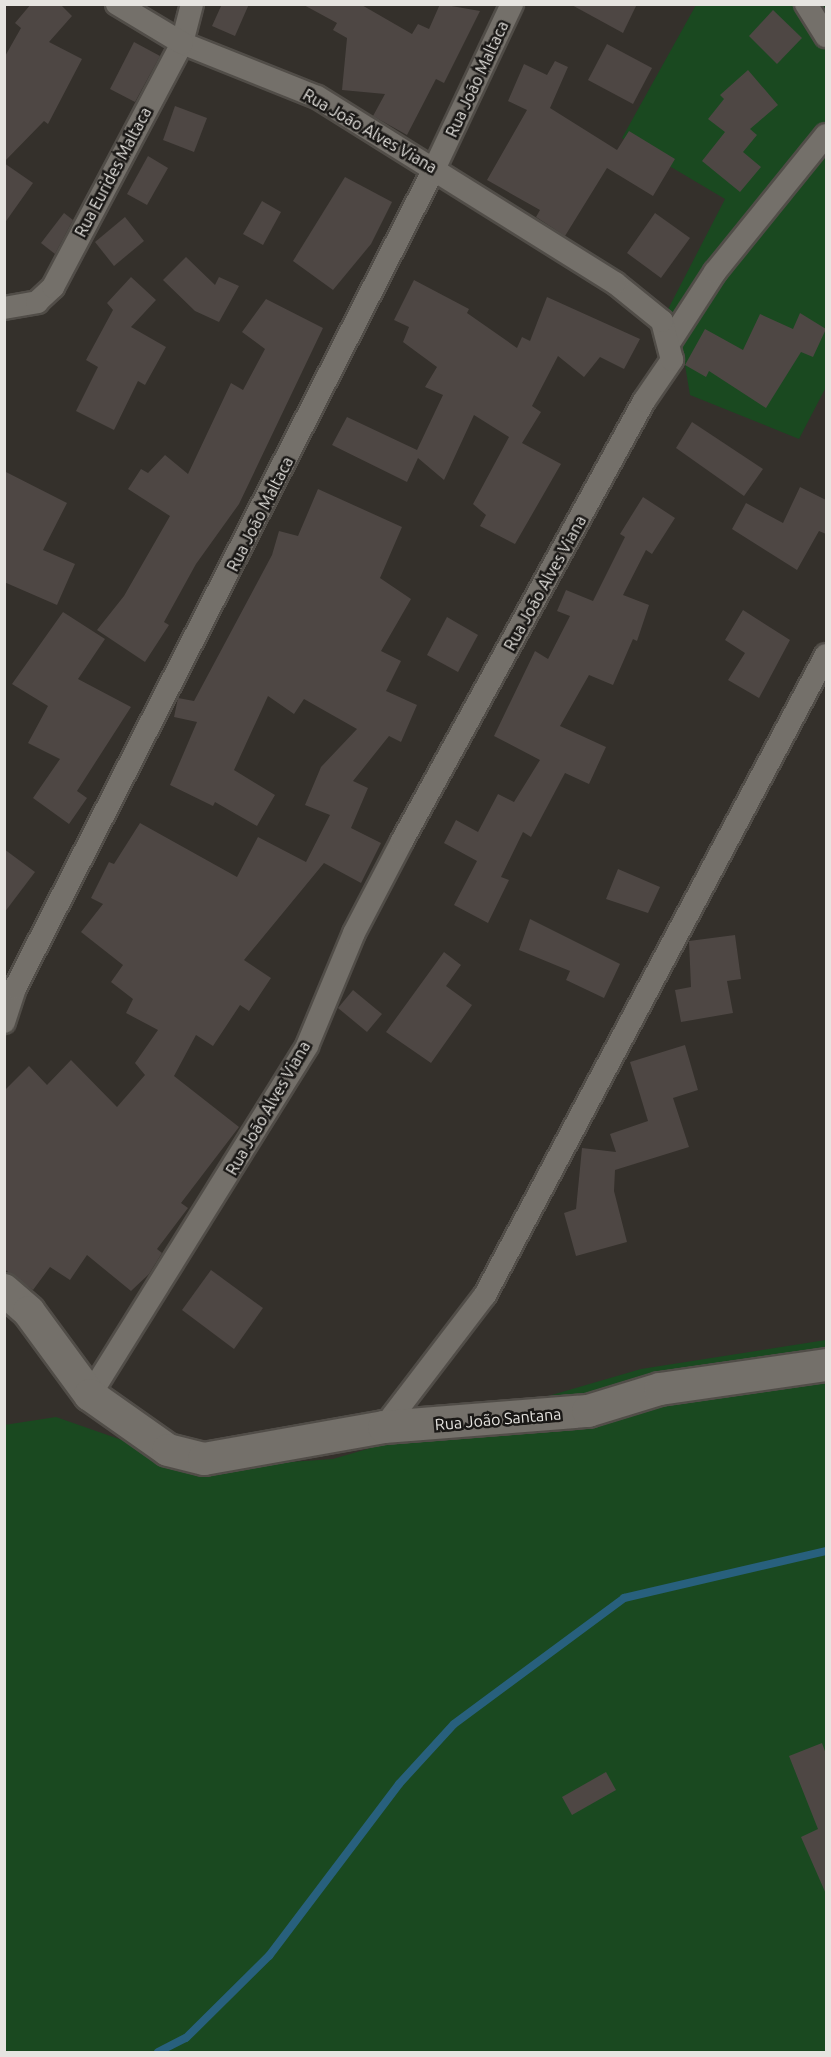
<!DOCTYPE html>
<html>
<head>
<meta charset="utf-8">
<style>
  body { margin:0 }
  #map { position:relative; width:831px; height:2057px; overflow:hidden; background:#34302b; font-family:Ubuntu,sans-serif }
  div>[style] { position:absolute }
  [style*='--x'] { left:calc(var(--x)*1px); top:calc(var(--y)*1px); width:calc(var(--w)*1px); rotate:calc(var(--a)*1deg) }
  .green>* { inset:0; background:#1a4920 }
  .stream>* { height:8px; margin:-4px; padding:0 4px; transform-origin:4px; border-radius:4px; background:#28607d }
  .building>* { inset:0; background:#4e4744 }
  .roads { filter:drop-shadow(2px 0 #514d48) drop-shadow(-2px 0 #514d48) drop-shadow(0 2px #514d48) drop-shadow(0 -2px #514d48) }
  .street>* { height:22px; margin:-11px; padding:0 11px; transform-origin:11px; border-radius:11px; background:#74706a }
  .secondary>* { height:32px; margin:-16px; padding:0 16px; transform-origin:16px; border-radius:16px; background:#74706a }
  span { translate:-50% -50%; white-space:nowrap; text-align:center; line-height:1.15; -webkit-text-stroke:5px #1a1816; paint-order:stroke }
  .street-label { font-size:16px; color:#e6e4e0 }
  .frame { position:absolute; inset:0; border:6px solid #e6e4e0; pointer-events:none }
</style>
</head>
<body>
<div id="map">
  <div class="green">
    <i style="clip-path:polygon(696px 5px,826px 5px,826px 387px,799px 439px,690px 395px,684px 359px,663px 319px,725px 199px,622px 138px)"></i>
    <i style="clip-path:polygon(826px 1340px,826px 2052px,5px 2052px,4px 1425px,56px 1417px,202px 1468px,333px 1459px,641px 1369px)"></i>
  </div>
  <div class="stream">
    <i style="--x:158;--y:2052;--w:31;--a:-27"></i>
    <i style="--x:186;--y:2038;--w:117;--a:-44.7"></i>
    <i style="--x:269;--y:1956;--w:216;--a:-52.9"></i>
    <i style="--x:399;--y:1784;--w:81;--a:-47.5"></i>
    <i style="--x:454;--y:1724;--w:212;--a:-36.5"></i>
    <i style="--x:624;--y:1598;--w:207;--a:-13.1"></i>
  </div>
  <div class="building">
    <i style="clip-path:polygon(31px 4px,60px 4px,72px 16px,49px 42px,82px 59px,48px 124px,44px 121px,4px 162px,4px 58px,21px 28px,15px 23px)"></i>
    <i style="clip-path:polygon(222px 4px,249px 4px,235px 36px,212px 26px)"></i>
    <i style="clip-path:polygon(302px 4px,360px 4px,412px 34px,418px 24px,429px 29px,440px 4px,480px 11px,444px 83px,436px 79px,407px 135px,373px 116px,385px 94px,342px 90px,347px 38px,333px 30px,337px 23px)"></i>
    <i style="clip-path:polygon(570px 4px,637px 4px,623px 33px)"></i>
    <i style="clip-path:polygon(773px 10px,802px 38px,777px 64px,749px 36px)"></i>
    <i style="clip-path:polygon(134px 42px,160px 56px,135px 102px,110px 89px)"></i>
    <i style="clip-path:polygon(607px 44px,652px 68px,633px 104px,588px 80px)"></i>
    <i style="clip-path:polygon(555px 61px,568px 67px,550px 108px,617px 150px,629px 131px,675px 159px,653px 196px,607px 168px,565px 236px,536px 217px,540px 210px,487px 180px,527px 110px,508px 101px,524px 64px,547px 75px)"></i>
    <i style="clip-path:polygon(748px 70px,778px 105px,750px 129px,757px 135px,743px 152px,761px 167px,740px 192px,702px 161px,725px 132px,708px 119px,724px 99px,720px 95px)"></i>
    <i style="clip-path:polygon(175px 106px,207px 118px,194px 152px,163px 140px)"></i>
    <i style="clip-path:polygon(148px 156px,168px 168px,147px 205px,127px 194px)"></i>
    <i style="clip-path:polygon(4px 163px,33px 183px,4px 224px)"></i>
    <i style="clip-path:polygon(345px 177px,392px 202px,371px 244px,333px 290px,293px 261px)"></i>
    <i style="clip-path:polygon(262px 201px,281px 212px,263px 245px,243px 234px)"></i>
    <i style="clip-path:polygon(64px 213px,73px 220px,55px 254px,41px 243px)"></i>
    <i style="clip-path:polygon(655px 213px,690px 238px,661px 278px,627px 253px)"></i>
    <i style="clip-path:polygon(125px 217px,144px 241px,114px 266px,95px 242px)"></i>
    <i style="clip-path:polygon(186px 257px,215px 285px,219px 277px,239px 286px,219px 322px,195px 311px,163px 280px)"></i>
    <i style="clip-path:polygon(131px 277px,156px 300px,131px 327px,166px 347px,145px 385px,138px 381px,114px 430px,76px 411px,98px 367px,86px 360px,113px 310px,107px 303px)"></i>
    <i style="clip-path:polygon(414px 280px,469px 309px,467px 313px,517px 348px,522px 337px,530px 341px,547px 297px,640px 339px,624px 369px,600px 357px,584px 377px,558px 356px,532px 406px,541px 412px,522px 443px,561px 464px,515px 544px,480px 526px,486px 515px,473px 504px,509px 437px,474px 415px,444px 480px,418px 458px,407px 482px,332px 445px,347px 417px,417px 450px,443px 395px,425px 387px,437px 367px,403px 342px,409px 327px,394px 320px)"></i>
    <i style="clip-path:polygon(266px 299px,323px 328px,239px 504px,196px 564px,164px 622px,169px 625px,145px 662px,97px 630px,124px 596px,170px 516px,128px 489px,141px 469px,148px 473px,165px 455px,188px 474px,231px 383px,243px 390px,265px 349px,242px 332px)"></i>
    <i style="clip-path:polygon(800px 313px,826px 329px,813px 357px,801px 352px,766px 408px,709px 371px,706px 377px,685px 365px,705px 329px,743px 350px,760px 314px,793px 329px)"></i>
    <i style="clip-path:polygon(692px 422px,763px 469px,744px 496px,676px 448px)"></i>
    <i style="clip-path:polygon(4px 471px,67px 503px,43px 550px,75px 564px,57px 605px,4px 582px)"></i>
    <i style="clip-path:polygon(800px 487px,826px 500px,826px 534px,819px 531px,797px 570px,732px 529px,746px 503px,783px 523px)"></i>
    <i style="clip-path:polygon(318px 489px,402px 527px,380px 578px,411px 599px,381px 651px,401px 661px,386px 691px,417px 705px,401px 742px,389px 736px,353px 781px,368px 788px,351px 828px,381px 843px,361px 883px,324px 863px,244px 960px,271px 978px,249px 1011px,240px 1005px,213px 1046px,196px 1035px,174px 1076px,239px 1127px,181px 1203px,188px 1208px,157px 1249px,162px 1253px,149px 1274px,131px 1291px,87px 1255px,70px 1280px,50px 1267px,33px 1290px,4px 1269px,4px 1091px,29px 1066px,47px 1085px,71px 1060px,117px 1107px,145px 1075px,135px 1063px,158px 1030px,126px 1013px,133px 999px,111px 982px,123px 965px,81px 932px,103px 904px,91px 898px,109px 862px,114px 864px,140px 823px,237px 877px,258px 837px,306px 862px,330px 815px,305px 805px,321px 767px,357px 729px,304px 699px,294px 714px,268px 696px,234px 770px,275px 795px,257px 826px,215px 802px,213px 806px,170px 785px,197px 722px,174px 717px,178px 698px,194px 701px,272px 555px,279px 531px,298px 536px)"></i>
    <i style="clip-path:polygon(643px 497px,675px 518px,652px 554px,646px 550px,623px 595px,649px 605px,637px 641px,633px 639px,613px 685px,589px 675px,560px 726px,606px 747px,589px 784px,565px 773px,531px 837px,523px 832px,501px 877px,509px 880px,488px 923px,454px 905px,477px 861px,444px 843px,456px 820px,478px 832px,498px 794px,514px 802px,540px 760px,494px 736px,535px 651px,548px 659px,570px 616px,557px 611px,566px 590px,593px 601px,625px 537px,620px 534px)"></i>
    <i style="clip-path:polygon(743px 610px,790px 640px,759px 698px,728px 680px,745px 653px,725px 640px)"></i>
    <i style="clip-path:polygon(63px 612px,105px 639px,78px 679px,131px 707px,77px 791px,87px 798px,69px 824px,33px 798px,60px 759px,28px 743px,48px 706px,12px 684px)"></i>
    <i style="clip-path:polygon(447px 617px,478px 635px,458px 672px,427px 655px)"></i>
    <i style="clip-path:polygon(4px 849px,35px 872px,4px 913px)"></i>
    <i style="clip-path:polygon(618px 869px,660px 887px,648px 913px,606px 899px)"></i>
    <i style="clip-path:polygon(530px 919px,620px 964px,604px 998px,566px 980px,570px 971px,519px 950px)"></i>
    <i style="clip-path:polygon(735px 935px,741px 979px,727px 981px,733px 1013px,681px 1022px,675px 990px,691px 987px,689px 941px)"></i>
    <i style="clip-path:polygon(444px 952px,461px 965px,446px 986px,472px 1005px,431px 1063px,386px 1032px)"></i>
    <i style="clip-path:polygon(353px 990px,382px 1014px,367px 1032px,338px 1008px)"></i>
    <i style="clip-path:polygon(685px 1045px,698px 1090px,673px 1098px,689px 1147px,615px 1170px,614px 1191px,627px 1242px,576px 1256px,564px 1213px,576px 1209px,582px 1148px,616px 1152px,610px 1134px,648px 1121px,630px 1062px)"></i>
    <i style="clip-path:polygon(211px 1270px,263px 1308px,234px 1349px,182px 1310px)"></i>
    <i style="clip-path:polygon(822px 1743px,826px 1754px,826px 1894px,801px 1837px,818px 1829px,789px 1756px)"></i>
    <i style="clip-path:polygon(606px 1772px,616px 1790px,572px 1815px,562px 1797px)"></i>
  </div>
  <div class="roads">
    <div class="street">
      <i style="--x:806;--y:4;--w:38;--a:58"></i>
      <i style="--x:4;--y:308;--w:34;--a:-10"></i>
      <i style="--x:37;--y:302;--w:22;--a:-43"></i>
      <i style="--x:53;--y:287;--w:276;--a:-62.1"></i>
      <i style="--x:182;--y:43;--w:40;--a:-75.6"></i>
      <i style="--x:671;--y:340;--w:81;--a:-57.1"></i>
      <i style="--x:715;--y:272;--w:176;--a:-51"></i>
      <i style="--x:4;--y:1022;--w:36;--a:-72"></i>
      <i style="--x:15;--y:988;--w:922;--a:-62.91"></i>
      <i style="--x:435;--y:167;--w:180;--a:-64.7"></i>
      <i style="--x:90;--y:1395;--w:411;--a:-58.1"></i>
      <i style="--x:307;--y:1046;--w:122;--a:-67.4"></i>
      <i style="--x:354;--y:933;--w:104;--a:-62.4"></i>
      <i style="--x:402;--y:841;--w:502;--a:-61.19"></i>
      <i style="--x:644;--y:401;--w:50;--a:-55.7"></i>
      <i style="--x:672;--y:360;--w:40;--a:-104.4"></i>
      <i style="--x:662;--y:321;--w:60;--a:-141"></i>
      <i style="--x:615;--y:283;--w:351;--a:-148"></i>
      <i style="--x:317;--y:97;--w:145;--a:-158.2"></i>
      <i style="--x:182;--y:43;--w:76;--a:-149"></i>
      <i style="--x:384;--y:1427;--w:166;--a:-52.6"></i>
      <i style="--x:485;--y:1295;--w:725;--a:-61.95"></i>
    </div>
    <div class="secondary">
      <i style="--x:4;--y:1290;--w:33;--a:41"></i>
      <i style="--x:29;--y:1312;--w:103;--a:53.7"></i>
      <i style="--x:90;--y:1395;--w:95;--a:35.2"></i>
      <i style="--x:168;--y:1450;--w:37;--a:14"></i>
      <i style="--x:204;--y:1459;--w:183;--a:-10.1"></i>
      <i style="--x:384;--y:1427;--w:205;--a:-4.5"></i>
      <i style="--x:588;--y:1411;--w:75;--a:-17"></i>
      <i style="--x:660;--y:1389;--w:168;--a:-8.2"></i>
    </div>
  </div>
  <div class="street-label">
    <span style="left:477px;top:79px;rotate:-65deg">Rua João Maltaca</span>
    <span style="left:370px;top:131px;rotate:30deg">Rua João Alves Viana</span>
    <span style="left:113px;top:172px;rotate:-62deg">Rua Eurides Maltaca</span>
    <span style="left:260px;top:514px;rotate:-63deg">Rua João Maltaca</span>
    <span style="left:545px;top:583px;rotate:-61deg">Rua João Alves Viana</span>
    <span style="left:268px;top:1108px;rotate:-60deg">Rua João Alves Viana</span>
    <span style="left:498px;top:1419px;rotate:-5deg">Rua João Santana</span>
  </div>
  <div class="frame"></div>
</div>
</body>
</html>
